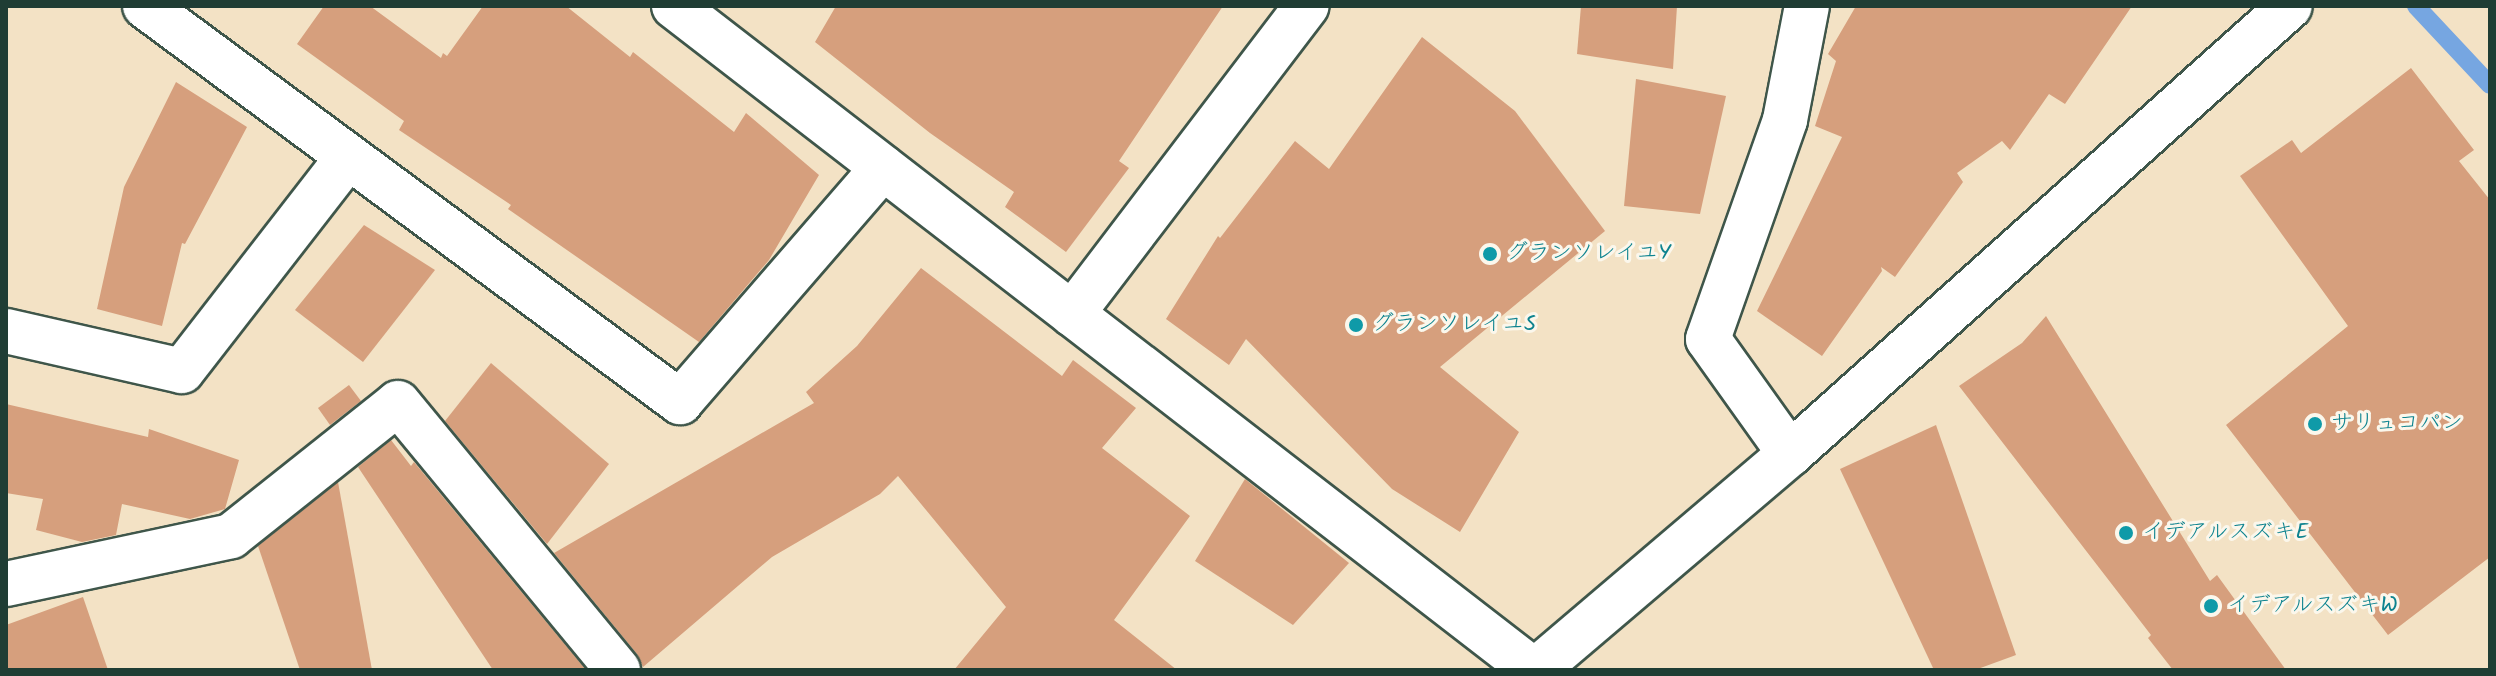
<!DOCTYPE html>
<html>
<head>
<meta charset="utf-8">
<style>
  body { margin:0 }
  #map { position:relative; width:2496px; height:676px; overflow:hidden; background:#f3e2c5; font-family:Kalam,"Klee One",sans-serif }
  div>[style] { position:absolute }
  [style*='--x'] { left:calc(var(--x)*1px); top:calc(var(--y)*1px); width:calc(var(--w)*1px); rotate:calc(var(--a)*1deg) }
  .stream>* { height:18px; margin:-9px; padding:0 9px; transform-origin:9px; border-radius:9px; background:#76a6e1 }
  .building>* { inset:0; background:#d69f7d }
  .roads { filter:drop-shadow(2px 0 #3f564a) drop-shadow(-2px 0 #3f564a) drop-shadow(0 2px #3f564a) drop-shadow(0 -2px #3f564a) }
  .minor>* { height:44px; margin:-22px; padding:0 22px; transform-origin:22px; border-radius:22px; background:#fff }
  .dots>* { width:22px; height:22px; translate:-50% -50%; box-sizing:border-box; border:4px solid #fbf7ec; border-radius:50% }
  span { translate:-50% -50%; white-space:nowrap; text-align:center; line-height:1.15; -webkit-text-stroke:6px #fbf7ec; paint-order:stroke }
  .culture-label { font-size:22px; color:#0d838f }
  .left { translate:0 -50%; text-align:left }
  .frame { position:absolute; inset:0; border:8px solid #1f3d34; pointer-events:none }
</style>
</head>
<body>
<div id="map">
  <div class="stream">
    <i style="--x:2416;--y:6;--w:108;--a:46.9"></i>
  </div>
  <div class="building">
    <i style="clip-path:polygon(324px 6px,370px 6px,441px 58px,443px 53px,447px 56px,483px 6px,566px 6px,630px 57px,633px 52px,734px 132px,746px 113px,819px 175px,769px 260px,699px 342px,508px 209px,511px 205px,399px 130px,404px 121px,297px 44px)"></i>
    <i style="clip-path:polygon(836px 6px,1223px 6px,1119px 161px,1129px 168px,1066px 252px,1005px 207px,1014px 192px,930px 133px,815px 42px)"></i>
    <i style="clip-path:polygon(1581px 6px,1677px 6px,1673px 69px,1577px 54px)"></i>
    <i style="clip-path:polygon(1856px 6px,2132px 6px,2065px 104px,2049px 94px,2010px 150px,2002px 141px,1957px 173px,1963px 182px,1895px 277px,1881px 267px,1882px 271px,1822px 356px,1757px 311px,1842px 137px,1815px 126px,1836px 61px,1828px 54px)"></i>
    <i style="clip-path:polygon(1422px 37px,1515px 111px,1605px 231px,1440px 367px,1519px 432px,1460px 532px,1392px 489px,1246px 339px,1229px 365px,1166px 319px,1218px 236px,1220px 238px,1295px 141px,1329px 169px)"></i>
    <i style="clip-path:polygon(2411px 68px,2474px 150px,2459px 161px,2490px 200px,2490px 557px,2388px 635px,2226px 425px,2348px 326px,2240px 176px,2292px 140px,2301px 153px)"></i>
    <i style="clip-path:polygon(1636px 79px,1726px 96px,1700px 214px,1624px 206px)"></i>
    <i style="clip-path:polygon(176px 82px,247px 127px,185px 244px,182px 243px,162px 326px,97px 309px,124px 187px)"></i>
    <i style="clip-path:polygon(364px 225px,435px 270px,363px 362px,295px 310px)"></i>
    <i style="clip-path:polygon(921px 268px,1062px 376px,1073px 360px,1136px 408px,1102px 448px,1190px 516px,1114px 620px,1177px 670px,954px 670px,1006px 607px,898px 476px,880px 494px,772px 557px,643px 667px,637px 654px,554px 553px,814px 403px,806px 392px,857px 346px)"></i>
    <i style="clip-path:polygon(2046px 316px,2210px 581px,2217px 575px,2286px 670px,2173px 670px,2148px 638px,2151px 635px,1959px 386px,2022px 343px)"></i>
    <i style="clip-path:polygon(491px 363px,609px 464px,547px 544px,445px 421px)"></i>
    <i style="clip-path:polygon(349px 385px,361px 401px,330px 425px,318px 408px)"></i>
    <i style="clip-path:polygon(6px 404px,148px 437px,149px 429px,239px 460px,225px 509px,190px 519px,122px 504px,116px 535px,82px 542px,36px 530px,43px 499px,6px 493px)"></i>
    <i style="clip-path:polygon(1936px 425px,2016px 655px,1975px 670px,1934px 670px,1840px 469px)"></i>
    <i style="clip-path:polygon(391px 440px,411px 466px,414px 462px,586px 670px,493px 670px,358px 467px)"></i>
    <i style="clip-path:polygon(1245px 479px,1349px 563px,1293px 625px,1195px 561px)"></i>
    <i style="clip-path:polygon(338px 482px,372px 670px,300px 670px,258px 546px)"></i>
    <i style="clip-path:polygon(83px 597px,108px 670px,6px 670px,6px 625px)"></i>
  </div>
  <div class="roads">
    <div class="minor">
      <i style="--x:145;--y:6;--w:666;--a:36.51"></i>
      <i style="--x:680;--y:402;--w:310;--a:-49.1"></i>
      <i style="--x:674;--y:6;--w:1086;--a:37.7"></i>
      <i style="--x:1072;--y:314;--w:387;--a:-52.7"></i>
      <i style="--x:6;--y:331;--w:180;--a:12.8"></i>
      <i style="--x:182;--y:371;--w:271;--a:-52.2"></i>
      <i style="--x:1790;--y:454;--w:141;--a:-125.5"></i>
      <i style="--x:1708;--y:339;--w:232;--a:-70.6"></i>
      <i style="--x:1785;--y:120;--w:116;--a:-79.1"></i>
      <i style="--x:6;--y:584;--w:230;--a:-12"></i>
      <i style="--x:231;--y:536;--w:213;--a:-38.5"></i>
      <i style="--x:398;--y:403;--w:346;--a:50.5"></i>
      <i style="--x:1536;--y:670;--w:333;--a:-40.4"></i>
      <i style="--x:1790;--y:454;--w:671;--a:-41.86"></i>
    </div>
  </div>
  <div class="dots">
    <i style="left:1490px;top:254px;background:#0f9aa8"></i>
    <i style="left:1356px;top:325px;background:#0f9aa8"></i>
    <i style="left:2315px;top:424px;background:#0f9aa8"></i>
    <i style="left:2126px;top:533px;background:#0f9aa8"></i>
    <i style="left:2211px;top:606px;background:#0f9aa8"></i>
  </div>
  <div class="culture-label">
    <span class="left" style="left:1506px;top:254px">グランソレイユY</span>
    <span class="left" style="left:1372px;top:325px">グランソレイユS</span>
    <span class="left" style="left:2331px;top:424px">サリュコパン</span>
    <span class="left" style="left:2142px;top:533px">イデアルスズキE</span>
    <span class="left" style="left:2227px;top:606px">イデアルスズキW</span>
  </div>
  <div class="frame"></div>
</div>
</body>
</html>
